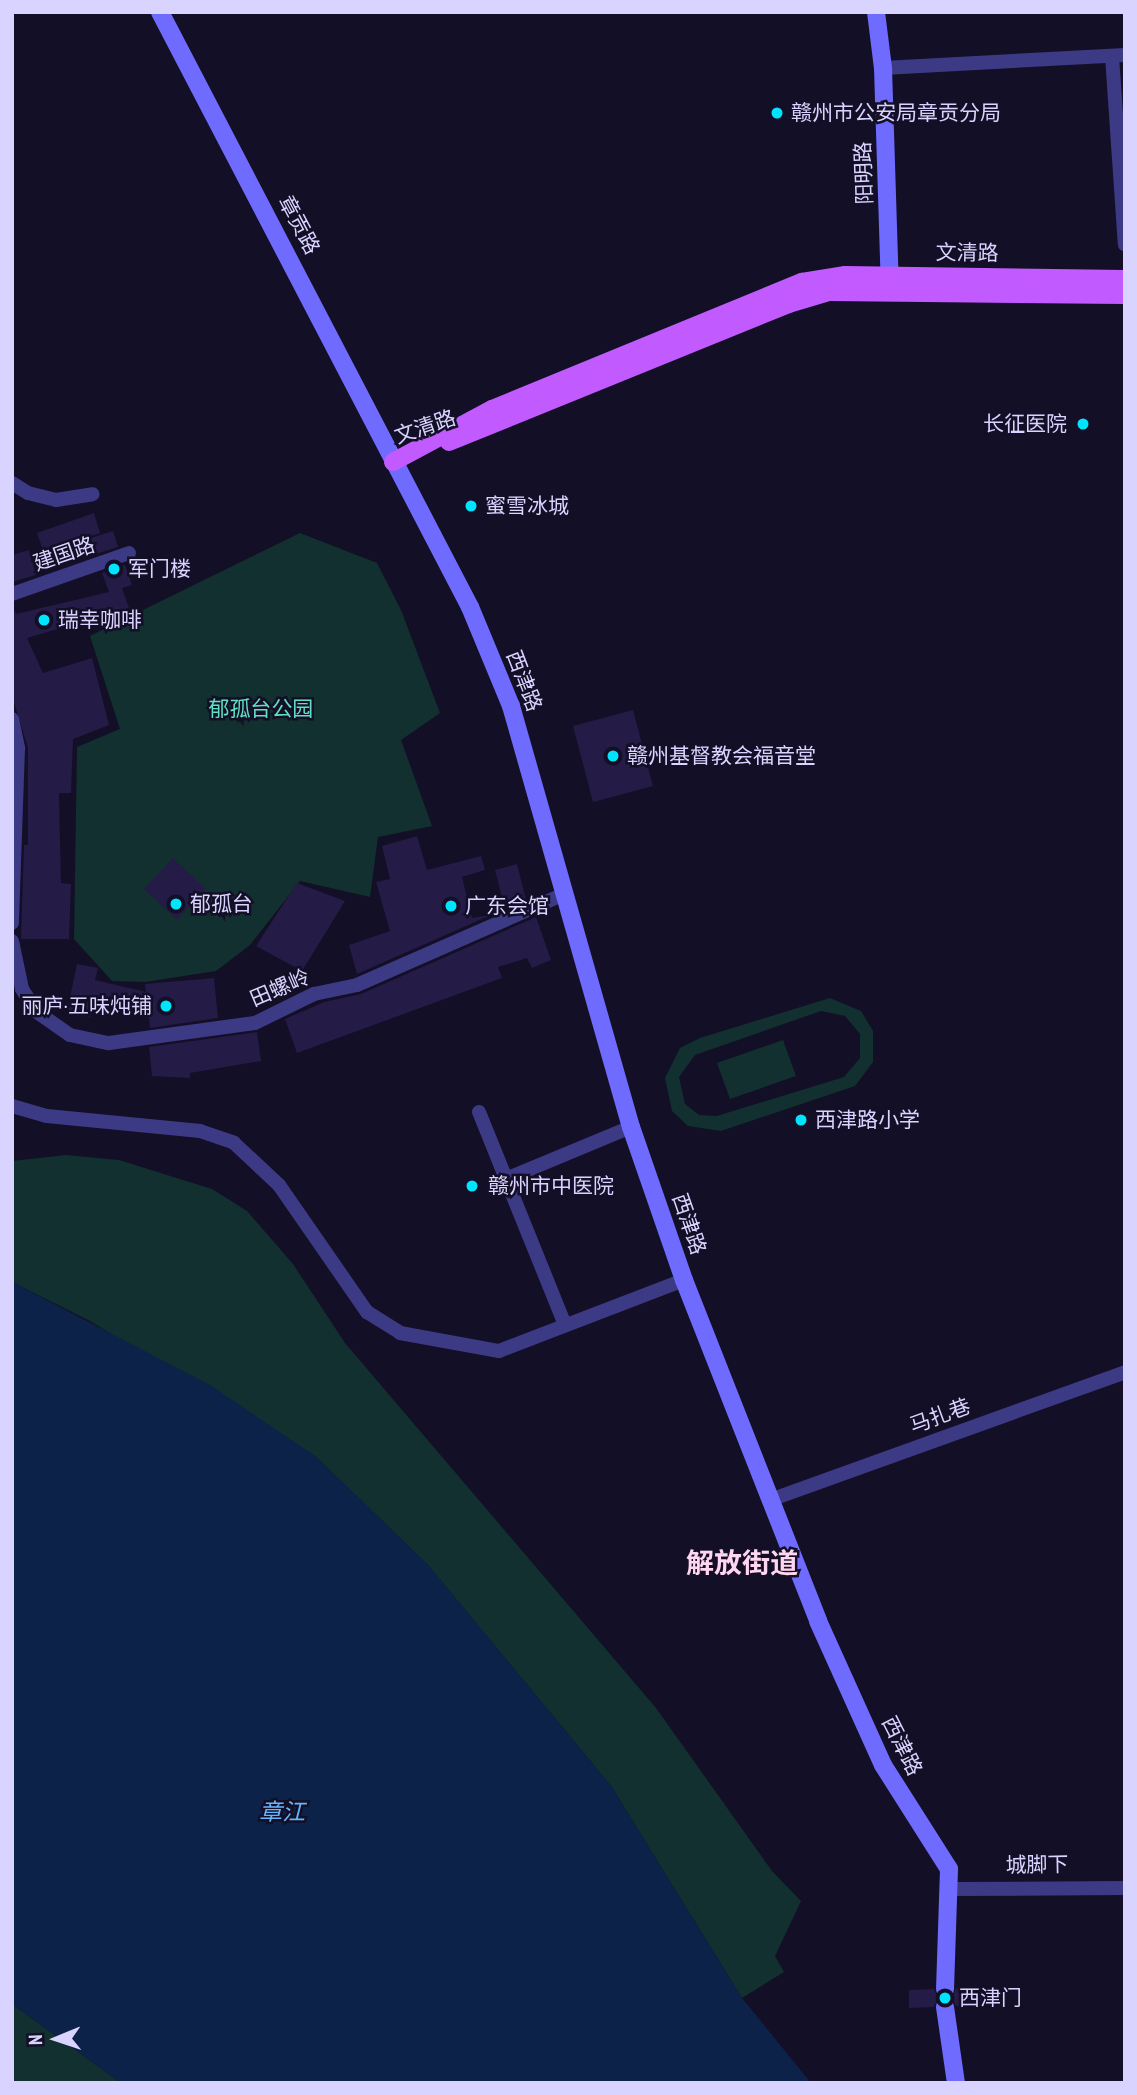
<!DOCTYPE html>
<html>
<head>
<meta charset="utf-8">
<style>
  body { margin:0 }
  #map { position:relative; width:1137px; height:2095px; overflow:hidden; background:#130f26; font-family:"PT Sans Narrow","Noto Sans SC",sans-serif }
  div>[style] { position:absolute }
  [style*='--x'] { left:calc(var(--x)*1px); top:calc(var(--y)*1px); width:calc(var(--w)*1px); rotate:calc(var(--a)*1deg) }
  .green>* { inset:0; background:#12302f }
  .water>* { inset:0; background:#0c2248 }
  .building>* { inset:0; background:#241b47 }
  .street>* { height:14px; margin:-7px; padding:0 7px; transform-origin:7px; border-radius:7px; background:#3d3a85 }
  .secondary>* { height:18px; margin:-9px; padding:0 9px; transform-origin:9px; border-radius:9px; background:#6f6bff }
  .primary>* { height:18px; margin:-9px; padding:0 9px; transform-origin:9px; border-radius:9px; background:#c25bff }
  .dots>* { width:19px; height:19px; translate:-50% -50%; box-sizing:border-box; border:4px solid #130f26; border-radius:50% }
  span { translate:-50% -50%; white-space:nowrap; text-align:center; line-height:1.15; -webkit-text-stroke:5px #130f26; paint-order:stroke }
  .poi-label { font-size:21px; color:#d9d4ff }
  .left { translate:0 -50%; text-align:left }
  .right { translate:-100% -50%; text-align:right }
  .street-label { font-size:21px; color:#d9d4ff }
  .park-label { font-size:21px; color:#5fe0c0 }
  .water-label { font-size:23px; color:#62b6ff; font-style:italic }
  .district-label { font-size:28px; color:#ffd6f0; font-weight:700 }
  .frame { position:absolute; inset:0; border:14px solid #d9d4ff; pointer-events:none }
  .north { position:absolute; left:21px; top:2004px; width:70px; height:70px; -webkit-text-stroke:5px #130f26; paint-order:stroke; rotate:268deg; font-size:19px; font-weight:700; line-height:28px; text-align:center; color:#d9d4ff }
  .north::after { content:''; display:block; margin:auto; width:24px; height:32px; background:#d9d4ff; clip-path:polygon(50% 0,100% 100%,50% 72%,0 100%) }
</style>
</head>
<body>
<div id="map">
  <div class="green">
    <i style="clip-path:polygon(300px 533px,377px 563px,401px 610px,440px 713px,401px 740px,432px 826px,378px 837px,370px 897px,300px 881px,250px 945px,216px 971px,145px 982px,112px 981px,74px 939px,77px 747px,120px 729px,90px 636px)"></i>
    <i style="clip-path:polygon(evenodd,830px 998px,861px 1011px,873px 1031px,873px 1062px,855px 1086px,721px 1131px,688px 1126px,672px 1111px,665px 1078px,680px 1048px,700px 1038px,830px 998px,821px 1011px,845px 1016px,860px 1034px,860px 1058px,844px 1077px,717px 1116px,699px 1115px,685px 1104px,679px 1077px,695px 1055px,821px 1011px)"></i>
    <i style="clip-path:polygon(783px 1040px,796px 1076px,730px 1099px,717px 1063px)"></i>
    <i style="clip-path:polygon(66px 1155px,119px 1160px,212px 1189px,247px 1211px,293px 1264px,345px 1343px,656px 1708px,772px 1871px,801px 1901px,775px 1956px,784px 1972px,742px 1998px,611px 1786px,428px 1565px,315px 1456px,88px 1320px,12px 1282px,12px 1161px)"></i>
    <i style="clip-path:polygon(12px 2004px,121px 2083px,12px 2083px)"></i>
  </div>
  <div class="water">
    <i style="clip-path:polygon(12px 1282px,210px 1385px,315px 1456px,428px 1565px,611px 1786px,742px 1998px,811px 2083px,121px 2083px,12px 2004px)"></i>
  </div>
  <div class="building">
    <i style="clip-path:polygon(94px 513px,100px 533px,44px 553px,37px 533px)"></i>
    <i style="clip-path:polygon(113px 531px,118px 547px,96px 554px,91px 538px)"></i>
    <i style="clip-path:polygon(29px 550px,36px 575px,12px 582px,12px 555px)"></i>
    <i style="clip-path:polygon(125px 565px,132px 585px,122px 588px,129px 608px,27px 638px,43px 673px,92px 658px,109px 725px,73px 739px,71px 793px,59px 793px,61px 883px,71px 884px,69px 939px,21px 939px,24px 845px,28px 845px,28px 748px,12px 696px,12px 606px,16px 614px,109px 592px,102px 573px)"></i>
    <i style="clip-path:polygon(633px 710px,653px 786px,593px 802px,573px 726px)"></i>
    <i style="clip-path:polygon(417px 836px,427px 870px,481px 856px,485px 870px,462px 877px,472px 918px,491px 915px,357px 974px,349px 945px,390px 931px,376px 882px,390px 879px,382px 846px)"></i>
    <i style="clip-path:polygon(173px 858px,206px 889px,177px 920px,144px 889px)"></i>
    <i style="clip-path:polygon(517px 864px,526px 900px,505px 909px,495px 870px)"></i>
    <i style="clip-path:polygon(297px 883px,345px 901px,302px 971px,256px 946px)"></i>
    <i style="clip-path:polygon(536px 917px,551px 960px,532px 968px,527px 958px,498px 967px,502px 978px,297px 1053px,285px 1019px,324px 1002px,361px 994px)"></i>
    <i style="clip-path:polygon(77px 964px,98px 968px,95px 980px,146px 992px,145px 984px,214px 978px,218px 1018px,150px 1028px,149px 1018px,93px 1004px,90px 1017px,67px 1011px)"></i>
    <i style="clip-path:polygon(257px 1032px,261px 1061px,190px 1073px,190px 1078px,152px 1076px,149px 1047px)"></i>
    <i style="clip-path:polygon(981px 1987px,982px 2005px,956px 2006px,952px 1998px,956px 1988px)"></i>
    <i style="clip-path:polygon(934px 1989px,938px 1998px,934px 2007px,909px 2008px,909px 1990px)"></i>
  </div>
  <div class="street">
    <i style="--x:1112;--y:56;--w:189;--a:86.1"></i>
    <i style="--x:883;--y:68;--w:242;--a:-3.1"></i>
    <i style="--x:12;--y:483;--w:19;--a:32"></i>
    <i style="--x:28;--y:493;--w:29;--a:14"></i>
    <i style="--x:56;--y:500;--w:37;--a:-9"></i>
    <i style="--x:12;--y:594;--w:124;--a:-19.3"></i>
    <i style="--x:12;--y:719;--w:30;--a:78"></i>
    <i style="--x:18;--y:748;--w:175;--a:92"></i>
    <i style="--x:12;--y:941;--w:49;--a:78.2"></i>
    <i style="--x:22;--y:989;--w:27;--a:57"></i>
    <i style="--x:37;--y:1012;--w:40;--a:34.9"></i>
    <i style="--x:70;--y:1035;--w:40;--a:12"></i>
    <i style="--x:109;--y:1043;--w:147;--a:-7.8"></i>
    <i style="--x:255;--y:1023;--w:66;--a:-26.2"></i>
    <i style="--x:314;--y:994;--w:44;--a:-11.8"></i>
    <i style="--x:357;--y:985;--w:226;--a:-23.7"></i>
    <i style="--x:12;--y:1106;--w:36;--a:16"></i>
    <i style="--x:47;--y:1116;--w:154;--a:5.6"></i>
    <i style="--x:200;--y:1131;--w:36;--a:19"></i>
    <i style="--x:234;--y:1143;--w:62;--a:43"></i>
    <i style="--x:279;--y:1185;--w:155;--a:55.3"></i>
    <i style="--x:367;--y:1312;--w:39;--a:32"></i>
    <i style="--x:400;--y:1333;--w:101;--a:10.3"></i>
    <i style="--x:499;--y:1351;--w:198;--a:-21"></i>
    <i style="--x:479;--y:1112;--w:230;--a:68"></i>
    <i style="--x:506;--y:1179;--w:135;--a:-22.6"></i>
    <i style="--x:770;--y:1500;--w:377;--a:-19.8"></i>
    <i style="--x:950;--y:1889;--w:175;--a:-0.3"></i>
  </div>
  <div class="secondary">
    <i style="--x:160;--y:12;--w:671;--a:62.48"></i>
    <i style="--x:470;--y:607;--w:107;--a:67.5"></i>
    <i style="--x:511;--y:706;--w:438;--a:74.1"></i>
    <i style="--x:631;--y:1127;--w:162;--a:70.9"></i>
    <i style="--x:684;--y:1280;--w:366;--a:68.5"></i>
    <i style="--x:818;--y:1621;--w:158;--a:65.7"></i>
    <i style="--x:883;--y:1765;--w:123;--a:57.6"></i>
    <i style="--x:949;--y:1869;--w:120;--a:91.9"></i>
    <i style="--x:876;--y:12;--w:56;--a:82.9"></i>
    <i style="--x:883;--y:68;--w:223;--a:88.2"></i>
    <i style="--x:945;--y:2007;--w:77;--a:81.8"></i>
  </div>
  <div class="primary">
    <i style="--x:449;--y:442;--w:367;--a:-22.1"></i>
    <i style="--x:789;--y:304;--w:42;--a:-16.7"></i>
    <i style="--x:829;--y:292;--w:296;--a:0.6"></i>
    <i style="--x:393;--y:462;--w:112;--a:-28.2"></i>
    <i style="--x:492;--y:409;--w:335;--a:-22.3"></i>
    <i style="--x:802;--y:282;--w:44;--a:-9.2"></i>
    <i style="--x:845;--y:275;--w:280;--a:0.8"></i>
  </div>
  <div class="dots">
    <i style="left:777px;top:113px;background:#00e5ff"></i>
    <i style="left:1083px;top:424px;background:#00e5ff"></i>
    <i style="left:471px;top:506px;background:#00e5ff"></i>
    <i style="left:114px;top:569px;background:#00e5ff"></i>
    <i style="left:44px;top:620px;background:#00e5ff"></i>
    <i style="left:613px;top:756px;background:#00e5ff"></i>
    <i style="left:176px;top:904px;background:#00e5ff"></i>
    <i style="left:451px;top:906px;background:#00e5ff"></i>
    <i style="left:166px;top:1006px;background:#00e5ff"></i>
    <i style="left:801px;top:1120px;background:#00e5ff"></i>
    <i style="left:472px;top:1186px;background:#00e5ff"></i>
    <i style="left:945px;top:1998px;background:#00e5ff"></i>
  </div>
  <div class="poi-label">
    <span class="left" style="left:791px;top:113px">赣州市公安局章贡分局</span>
    <span class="right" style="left:1067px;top:424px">长征医院</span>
    <span class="left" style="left:485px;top:506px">蜜雪冰城</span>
    <span class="left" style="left:128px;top:569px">军门楼</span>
    <span class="left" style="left:58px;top:620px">瑞幸咖啡</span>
    <span class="left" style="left:627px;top:756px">赣州基督教会福音堂</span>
    <span class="left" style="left:190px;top:904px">郁孤台</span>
    <span class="left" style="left:465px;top:906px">广东会馆</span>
    <span class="right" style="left:152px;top:1006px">丽庐·五味炖铺</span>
    <span class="left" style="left:815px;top:1120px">西津路小学</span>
    <span class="left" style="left:488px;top:1186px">赣州市中医院</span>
    <span class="left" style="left:959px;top:1998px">西津门</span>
  </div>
  <div class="street-label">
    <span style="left:864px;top:173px;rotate:-92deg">阳明路</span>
    <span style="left:299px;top:225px;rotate:62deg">章贡路</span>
    <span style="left:967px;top:253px;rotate:1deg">文清路</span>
    <span style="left:425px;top:427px;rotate:-19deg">文清路</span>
    <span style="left:64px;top:554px;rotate:-19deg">建国路</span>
    <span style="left:524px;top:681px;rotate:69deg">西津路</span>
    <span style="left:280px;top:988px;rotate:-23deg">田螺岭</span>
    <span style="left:689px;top:1224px;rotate:71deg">西津路</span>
    <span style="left:940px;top:1416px;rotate:-20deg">马扎巷</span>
    <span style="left:902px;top:1746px;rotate:63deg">西津路</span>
    <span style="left:1037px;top:1865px;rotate:-1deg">城脚下</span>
  </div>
  <div class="park-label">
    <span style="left:261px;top:709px">郁孤台公园</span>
  </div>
  <div class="water-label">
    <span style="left:282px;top:1812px">章江</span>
  </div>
  <div class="district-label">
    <span style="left:742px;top:1563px">解放街道</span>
  </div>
  <div class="frame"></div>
  <div class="north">N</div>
</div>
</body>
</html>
